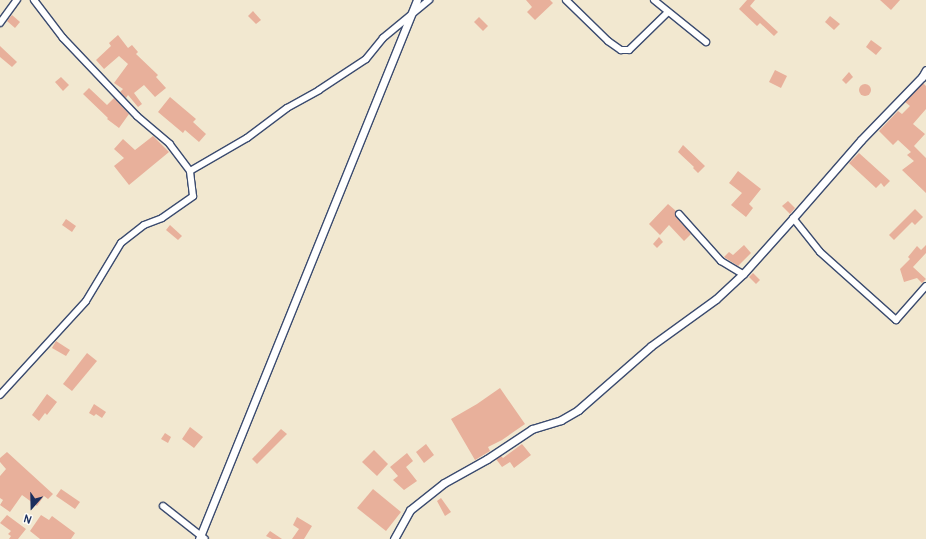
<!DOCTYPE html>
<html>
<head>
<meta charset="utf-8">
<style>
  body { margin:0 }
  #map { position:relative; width:926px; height:539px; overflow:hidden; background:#f2e8d0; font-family:Pangolin,sans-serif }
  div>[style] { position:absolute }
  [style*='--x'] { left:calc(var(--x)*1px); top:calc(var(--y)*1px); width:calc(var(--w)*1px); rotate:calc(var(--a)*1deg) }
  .building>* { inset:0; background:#e8b09b }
  .round { border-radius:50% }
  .roads { filter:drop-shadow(1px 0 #3b4b6f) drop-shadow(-1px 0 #3b4b6f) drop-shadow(0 1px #3b4b6f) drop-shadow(0 -1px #3b4b6f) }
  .minor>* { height:6px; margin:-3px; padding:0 3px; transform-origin:3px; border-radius:3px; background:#fff }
  .tertiary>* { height:7px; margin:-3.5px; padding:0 3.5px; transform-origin:3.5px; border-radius:3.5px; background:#fff }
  span { translate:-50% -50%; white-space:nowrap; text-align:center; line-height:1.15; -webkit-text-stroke:3px #fdfcf7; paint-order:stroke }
  .north { position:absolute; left:12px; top:487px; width:40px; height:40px; -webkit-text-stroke:3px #fdfcf7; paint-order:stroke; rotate:200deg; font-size:11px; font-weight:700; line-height:16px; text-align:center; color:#1b2f5e }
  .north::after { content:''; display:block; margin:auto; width:14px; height:18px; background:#1b2f5e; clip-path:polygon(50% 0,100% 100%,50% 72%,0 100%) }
</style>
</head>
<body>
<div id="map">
  <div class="building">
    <i style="clip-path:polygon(526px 0,550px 0,553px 3px,535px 20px,527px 12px,532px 7px)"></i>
    <i style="clip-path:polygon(747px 0,755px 0,750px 6px,778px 32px,774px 36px,760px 23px,757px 26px,739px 9px)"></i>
    <i style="clip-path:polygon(880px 0,900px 0,891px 10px)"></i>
    <i style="clip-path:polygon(253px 11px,261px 20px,256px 24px,248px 16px)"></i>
    <i style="clip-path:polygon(12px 15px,20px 22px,15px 28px,7px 21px)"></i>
    <i style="clip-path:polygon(830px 16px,840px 24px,834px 30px,825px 22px)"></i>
    <i style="clip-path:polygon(479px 17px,488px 26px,483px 31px,474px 22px)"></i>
    <i style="clip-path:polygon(118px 35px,128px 48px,132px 45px,138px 52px,136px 54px,158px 75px,156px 77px,166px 88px,155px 97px,144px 85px,134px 93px,142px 104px,138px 107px,128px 95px,126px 98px,120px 92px,123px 89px,114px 83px,128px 64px,119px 56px,104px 69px,96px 60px,111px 46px,109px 43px)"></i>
    <i style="clip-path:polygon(871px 40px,882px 48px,876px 55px,866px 47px)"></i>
    <i style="clip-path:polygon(0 46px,17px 62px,12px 67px,0 57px)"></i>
    <i style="clip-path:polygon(775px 70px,787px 76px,781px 88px,769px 82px)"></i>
    <i style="clip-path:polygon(849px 72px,853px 77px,846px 84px,842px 80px)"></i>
    <i style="clip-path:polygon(61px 77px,69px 85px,63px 91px,55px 82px)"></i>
    <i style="clip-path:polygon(923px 83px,926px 86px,926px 109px,913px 124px,925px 134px,914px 146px,926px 158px,926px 193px,902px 170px,914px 161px,907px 155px,911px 152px,898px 140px,893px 145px,879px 131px,898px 111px,902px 114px,910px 106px,905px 102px)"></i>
    <i class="round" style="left:859px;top:84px;width:12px;height:12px"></i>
    <i style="clip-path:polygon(89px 88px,107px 105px,114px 98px,129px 114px,119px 128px,107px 119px,108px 118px,83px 94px)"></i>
    <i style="clip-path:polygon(170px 97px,196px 119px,193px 122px,206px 134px,199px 142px,185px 130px,183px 133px,158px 112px)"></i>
    <i style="clip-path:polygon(153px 136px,169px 152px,129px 185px,114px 166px,124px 158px,114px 149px,123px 139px,135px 150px)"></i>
    <i style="clip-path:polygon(683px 145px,705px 166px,698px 173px,693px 168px,694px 167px,678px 152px)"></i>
    <i style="clip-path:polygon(859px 153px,890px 181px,884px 187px,881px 183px,876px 188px,849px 163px)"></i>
    <i style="clip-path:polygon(738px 171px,761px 189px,749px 204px,753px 208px,746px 217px,731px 205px,742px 193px,729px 183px)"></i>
    <i style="clip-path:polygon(788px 201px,795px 208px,790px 214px,782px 206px)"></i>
    <i style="clip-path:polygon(668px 204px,676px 211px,676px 217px,691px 234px,684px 241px,669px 225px,660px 235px,649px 224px)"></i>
    <i style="clip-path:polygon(915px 209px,923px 217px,915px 225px,912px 222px,894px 240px,889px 235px)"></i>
    <i style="clip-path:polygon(66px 219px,76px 226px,72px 232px,62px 225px)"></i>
    <i style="clip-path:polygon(170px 225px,182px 236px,178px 240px,166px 230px)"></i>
    <i style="clip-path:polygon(659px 237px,663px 242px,657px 248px,653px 244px)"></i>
    <i style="clip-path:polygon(744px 245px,751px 253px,738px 266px,724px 257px,729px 252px,733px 255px)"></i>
    <i style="clip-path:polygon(926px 245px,926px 253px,913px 267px,926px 279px,922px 283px,917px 278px,904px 282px,900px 269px,910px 259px,908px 257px,917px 246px,921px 250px)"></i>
    <i style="clip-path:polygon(753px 273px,760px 280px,756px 284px,749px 277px)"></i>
    <i style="clip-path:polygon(56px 341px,70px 350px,66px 356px,52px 348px)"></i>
    <i style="clip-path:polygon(87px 353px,97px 361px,72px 391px,63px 384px)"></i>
    <i style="clip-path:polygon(500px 388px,525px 424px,502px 440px,488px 447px,490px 451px,475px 460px,451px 419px,477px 404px)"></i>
    <i style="clip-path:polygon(47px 394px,57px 402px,47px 415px,45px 413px,39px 421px,32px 415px)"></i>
    <i style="clip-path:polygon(94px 404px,106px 412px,102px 418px,96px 414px,94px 416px,89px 413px)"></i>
    <i style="clip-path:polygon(190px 427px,203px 437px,194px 448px,182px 439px)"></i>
    <i style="clip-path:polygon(281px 429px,287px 434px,257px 464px,252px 459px)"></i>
    <i style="clip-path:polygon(165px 433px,171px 437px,168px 443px,161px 439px)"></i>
    <i style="clip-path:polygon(426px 444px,434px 455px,424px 463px,416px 452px)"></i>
    <i style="clip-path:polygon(522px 444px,531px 455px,514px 468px,510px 462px,502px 467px,496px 459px,501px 456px,503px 458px)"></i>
    <i style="clip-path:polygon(374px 450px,388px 464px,377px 476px,362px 462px)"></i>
    <i style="clip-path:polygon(7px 452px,53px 494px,48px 499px,44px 496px,37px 506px,22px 495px,10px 512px,0 505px,3px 500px,0 498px,0 476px,6px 469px,0 462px,0 458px)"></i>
    <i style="clip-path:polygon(407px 453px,413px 461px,406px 467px,417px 481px,404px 490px,393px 480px,398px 476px,390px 467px)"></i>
    <i style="clip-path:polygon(61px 489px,80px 502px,75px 509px,56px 496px)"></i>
    <i style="clip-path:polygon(373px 489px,401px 512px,386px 531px,357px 508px)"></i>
    <i style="clip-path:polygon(441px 498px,451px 512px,445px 516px,437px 501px)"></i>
    <i style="clip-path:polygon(7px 515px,26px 529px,18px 539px,9px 539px,11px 536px,8px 534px,11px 531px,0 523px)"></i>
    <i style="clip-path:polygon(41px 515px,49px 520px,52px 516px,75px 533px,71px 539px,40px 539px,30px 531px)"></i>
    <i style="clip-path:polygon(297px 517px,312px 526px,304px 539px,292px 539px,299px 529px,293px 525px)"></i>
    <i style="clip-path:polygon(270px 531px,282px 539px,272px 539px,266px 536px)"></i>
  </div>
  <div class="roads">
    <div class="minor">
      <i style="--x:566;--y:0;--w:59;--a:44.3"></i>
      <i style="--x:608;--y:41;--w:16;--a:35"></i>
      <i style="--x:621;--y:50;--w:8;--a:0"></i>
      <i style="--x:629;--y:50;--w:54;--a:-44.3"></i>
      <i style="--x:654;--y:0;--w:67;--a:38.9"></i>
      <i style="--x:0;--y:23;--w:29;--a:-54"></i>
      <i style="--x:190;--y:171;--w:66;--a:-30.1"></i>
      <i style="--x:247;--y:138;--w:50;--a:-36.9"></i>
      <i style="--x:287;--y:108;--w:37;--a:-29"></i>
      <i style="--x:319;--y:90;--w:56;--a:-33.4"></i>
      <i style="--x:366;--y:59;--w:27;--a:-51"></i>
      <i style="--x:383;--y:38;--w:60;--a:-39.6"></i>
      <i style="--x:679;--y:214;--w:63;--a:48.2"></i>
      <i style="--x:721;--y:261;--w:26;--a:31"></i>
      <i style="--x:793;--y:218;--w:43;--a:51.5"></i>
      <i style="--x:820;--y:252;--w:102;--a:41.8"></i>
      <i style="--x:896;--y:320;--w:45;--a:-48.6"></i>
      <i style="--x:0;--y:395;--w:127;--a:-47.5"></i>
      <i style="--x:86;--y:301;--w:68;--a:-58.9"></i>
      <i style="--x:121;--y:243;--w:29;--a:-38"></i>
      <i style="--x:144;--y:225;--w:19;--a:-21"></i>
      <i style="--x:162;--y:218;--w:38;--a:-35"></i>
      <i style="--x:193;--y:196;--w:25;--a:-97"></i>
      <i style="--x:190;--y:171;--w:34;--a:-127"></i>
      <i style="--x:170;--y:144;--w:43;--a:-139.7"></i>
      <i style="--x:137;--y:116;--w:108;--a:-133.5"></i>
      <i style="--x:63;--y:38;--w:48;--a:-127.3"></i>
      <i style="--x:163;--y:506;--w:53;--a:38.2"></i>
    </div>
    <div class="tertiary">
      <i style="--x:199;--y:539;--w:581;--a:-67.98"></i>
      <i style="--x:394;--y:539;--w:33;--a:-61"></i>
      <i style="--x:410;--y:510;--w:43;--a:-38.5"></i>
      <i style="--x:444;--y:483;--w:49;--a:-29.2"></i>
      <i style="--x:487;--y:459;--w:54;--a:-33.7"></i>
      <i style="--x:532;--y:429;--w:30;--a:-17"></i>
      <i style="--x:561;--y:420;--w:20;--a:-30"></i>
      <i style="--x:578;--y:410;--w:97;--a:-41.2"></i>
      <i style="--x:651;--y:346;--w:80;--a:-35.9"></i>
      <i style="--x:716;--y:299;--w:37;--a:-43"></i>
      <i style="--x:743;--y:274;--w:75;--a:-48.2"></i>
      <i style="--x:793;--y:218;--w:103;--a:-48.9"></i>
      <i style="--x:861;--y:140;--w:88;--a:-45.9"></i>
      <i style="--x:922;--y:77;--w:8;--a:-60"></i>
    </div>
  </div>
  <div class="north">N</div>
</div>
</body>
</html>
